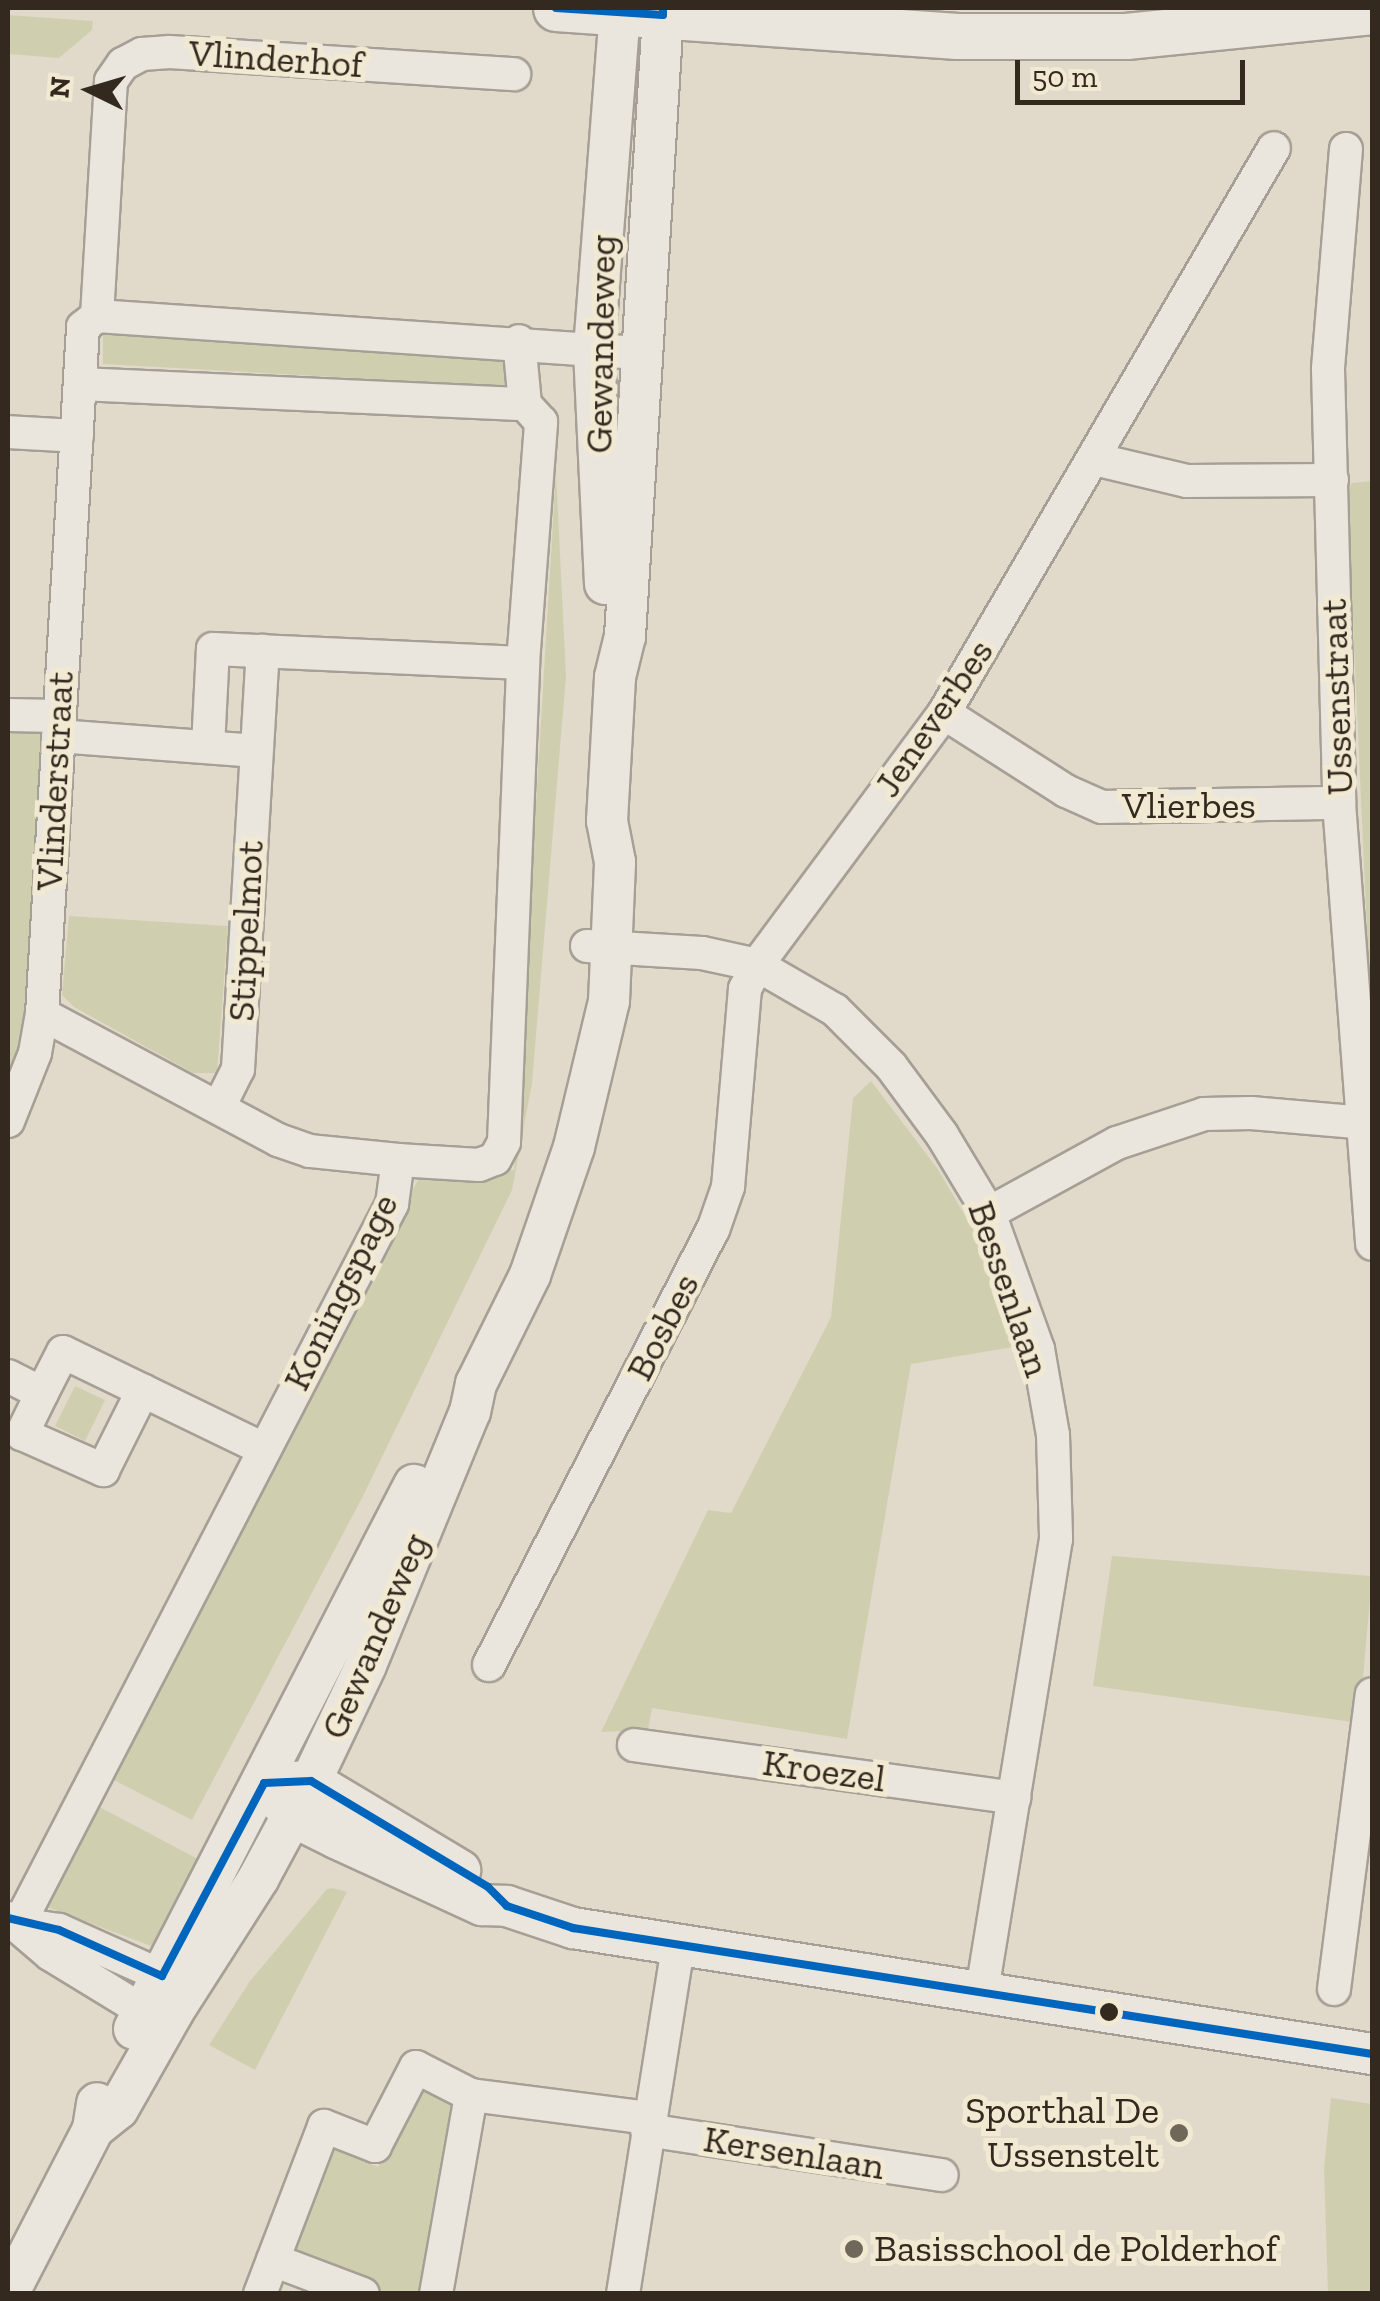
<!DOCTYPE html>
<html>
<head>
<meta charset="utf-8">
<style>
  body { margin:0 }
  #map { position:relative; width:1380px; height:2301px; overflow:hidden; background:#e1dacb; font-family:"Zilla Slab",serif }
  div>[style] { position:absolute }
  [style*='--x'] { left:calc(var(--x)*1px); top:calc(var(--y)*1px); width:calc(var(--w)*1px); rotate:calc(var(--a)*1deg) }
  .green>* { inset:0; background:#cfcfb0 }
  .roads { filter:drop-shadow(2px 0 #a69f95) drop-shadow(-2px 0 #a69f95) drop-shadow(0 2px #a69f95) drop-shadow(0 -2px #a69f95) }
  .minor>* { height:32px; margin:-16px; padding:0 16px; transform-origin:16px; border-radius:16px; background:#eae6dd }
  .tertiary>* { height:40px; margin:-20px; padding:0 20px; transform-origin:20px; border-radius:20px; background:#eae6dd }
  .secondary>* { height:45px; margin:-22.5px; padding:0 22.5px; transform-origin:22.5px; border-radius:22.5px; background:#eae6dd }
  .bus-1>* { height:8px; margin:-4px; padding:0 4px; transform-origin:4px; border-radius:4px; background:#0065bd }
  .dots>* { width:28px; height:28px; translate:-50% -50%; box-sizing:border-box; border:5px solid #f1e9d2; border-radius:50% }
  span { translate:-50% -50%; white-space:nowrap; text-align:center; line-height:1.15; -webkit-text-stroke:10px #f1e9d2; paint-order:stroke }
  .street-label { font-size:38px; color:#33291f }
  .poi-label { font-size:38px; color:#33291f }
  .right { translate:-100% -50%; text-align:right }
  .left { translate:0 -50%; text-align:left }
  .frame { position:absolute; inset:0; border:10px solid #33291f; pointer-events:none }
  .north { position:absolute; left:40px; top:40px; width:100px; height:100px; -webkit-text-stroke:8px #f1e9d2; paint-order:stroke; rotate:275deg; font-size:28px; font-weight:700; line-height:40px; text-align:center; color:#33291f }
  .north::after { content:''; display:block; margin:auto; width:35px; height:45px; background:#33291f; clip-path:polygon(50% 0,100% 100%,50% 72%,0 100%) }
  .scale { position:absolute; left:1015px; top:60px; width:230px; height:45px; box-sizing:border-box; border:5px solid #33291f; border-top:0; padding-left:12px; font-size:30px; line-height:35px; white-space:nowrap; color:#33291f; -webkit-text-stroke:8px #f1e9d2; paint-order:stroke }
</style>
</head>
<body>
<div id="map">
  <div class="green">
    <i style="clip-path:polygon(8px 15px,93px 21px,92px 30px,59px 58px,8px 54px)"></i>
    <i style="clip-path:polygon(103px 331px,502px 349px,513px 387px,103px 364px)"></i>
    <i style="clip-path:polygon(556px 472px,566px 676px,532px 1083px,512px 1190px,363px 1496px,192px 1820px,106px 1776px,418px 1180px,432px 1168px,514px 1170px)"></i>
    <i style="clip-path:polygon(1372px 481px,1372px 1041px,1347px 492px,1352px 483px)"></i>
    <i style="clip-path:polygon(8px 722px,46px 723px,34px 989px,20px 1047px,8px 1071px)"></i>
    <i style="clip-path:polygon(69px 916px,228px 926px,217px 1073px,193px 1073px,74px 1007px,62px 995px)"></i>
    <i style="clip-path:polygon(871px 1081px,937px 1168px,973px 1229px,1002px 1285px,1014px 1347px,911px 1364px,847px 1739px,652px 1708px,648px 1730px,601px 1732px,708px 1510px,731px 1513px,831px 1317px,853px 1098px)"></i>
    <i style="clip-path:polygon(75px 1386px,105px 1400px,85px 1441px,55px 1426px)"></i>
    <i style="clip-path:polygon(1112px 1556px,1372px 1576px,1359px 1723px,1093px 1686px)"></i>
    <i style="clip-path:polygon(92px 1803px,198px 1859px,154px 1947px,44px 1906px)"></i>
    <i style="clip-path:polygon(333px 1888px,347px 1892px,255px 2070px,209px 2045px,250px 1981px,327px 1889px)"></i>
    <i style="clip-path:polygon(421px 2085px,452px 2101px,423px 2293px,374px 2293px,283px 2258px,325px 2145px,378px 2167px)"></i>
    <i style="clip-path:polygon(1331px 2098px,1372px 2104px,1372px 2293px,1328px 2293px,1324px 2168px)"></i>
  </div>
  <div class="roads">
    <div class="minor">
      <i style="--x:1346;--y:149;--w:221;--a:94.7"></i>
      <i style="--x:1328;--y:369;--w:434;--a:88.5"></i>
      <i style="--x:1339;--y:803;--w:442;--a:85.7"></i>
      <i style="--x:97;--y:316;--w:543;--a:3.91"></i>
      <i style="--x:80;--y:384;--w:445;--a:2.6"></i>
      <i style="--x:8;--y:432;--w:69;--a:3.3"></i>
      <i style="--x:1094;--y:459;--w:96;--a:13.3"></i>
      <i style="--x:1187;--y:481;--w:145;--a:-0.4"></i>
      <i style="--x:944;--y:713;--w:145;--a:32.6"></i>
      <i style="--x:1066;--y:791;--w:39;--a:24"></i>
      <i style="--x:1102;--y:807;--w:237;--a:-1"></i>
      <i style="--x:8;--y:715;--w:50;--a:1.1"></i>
      <i style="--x:58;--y:736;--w:199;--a:4.3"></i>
      <i style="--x:208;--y:747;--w:98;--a:-87.1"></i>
      <i style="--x:213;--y:649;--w:310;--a:2.6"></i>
      <i style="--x:587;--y:946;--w:115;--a:3.5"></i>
      <i style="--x:702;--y:953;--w:56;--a:12.3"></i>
      <i style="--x:757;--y:965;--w:90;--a:30"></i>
      <i style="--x:835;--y:1010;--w:79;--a:45"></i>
      <i style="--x:891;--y:1066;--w:86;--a:53.5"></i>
      <i style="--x:942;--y:1135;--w:91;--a:58.9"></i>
      <i style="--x:989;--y:1213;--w:145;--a:70.2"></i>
      <i style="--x:1038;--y:1349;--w:87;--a:80.1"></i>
      <i style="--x:1053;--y:1435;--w:104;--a:88.3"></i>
      <i style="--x:1056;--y:1539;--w:459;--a:99.3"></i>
      <i style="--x:42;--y:1014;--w:268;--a:28.1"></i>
      <i style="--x:278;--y:1140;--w:34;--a:19"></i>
      <i style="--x:310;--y:1151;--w:88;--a:5.8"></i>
      <i style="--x:219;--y:1107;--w:42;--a:-63.4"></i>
      <i style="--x:238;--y:1069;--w:419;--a:-86.6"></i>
      <i style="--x:8;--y:1121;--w:73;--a:-68.3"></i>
      <i style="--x:35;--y:1053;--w:40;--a:-80"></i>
      <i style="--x:42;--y:1014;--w:688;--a:-86.58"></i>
      <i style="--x:83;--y:327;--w:18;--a:-38"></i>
      <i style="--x:97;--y:316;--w:235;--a:-86.6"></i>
      <i style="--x:111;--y:81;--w:21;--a:-55"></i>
      <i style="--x:123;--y:64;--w:21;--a:-28"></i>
      <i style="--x:142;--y:54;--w:28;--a:-4"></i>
      <i style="--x:170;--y:52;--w:345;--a:3.7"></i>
      <i style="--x:989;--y:1213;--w:146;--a:-28.7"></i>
      <i style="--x:1117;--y:1143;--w:92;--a:-18.4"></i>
      <i style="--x:1204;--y:1114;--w:47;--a:-1.2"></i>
      <i style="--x:1251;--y:1113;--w:114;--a:5"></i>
      <i style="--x:8;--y:1376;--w:38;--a:27"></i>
      <i style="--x:42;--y:1393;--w:46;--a:-62.9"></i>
      <i style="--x:63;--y:1352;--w:223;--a:25.8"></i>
      <i style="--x:42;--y:1393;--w:46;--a:116"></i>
      <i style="--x:22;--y:1434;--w:89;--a:24"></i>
      <i style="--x:103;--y:1470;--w:89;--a:-63.4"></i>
      <i style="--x:489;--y:1665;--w:489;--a:-62.8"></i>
      <i style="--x:713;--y:1230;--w:46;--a:-70.8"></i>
      <i style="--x:728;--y:1187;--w:199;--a:-85.1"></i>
      <i style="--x:745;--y:989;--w:27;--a:-63"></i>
      <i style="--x:757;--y:965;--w:314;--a:-53.4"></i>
      <i style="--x:944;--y:713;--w:654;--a:-59.71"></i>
      <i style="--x:634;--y:1745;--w:384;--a:7.9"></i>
      <i style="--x:8;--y:1918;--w:55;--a:40.6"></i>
      <i style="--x:50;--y:1954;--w:109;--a:31.5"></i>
      <i style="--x:143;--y:2011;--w:30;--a:2"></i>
      <i style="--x:173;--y:2012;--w:38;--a:-107"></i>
      <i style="--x:162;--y:1976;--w:113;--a:-155.9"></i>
      <i style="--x:59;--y:1930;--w:40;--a:-171.5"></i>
      <i style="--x:19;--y:1924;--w:811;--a:-62.61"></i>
      <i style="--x:392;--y:1204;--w:44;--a:-82.2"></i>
      <i style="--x:398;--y:1160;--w:81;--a:3.5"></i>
      <i style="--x:479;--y:1165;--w:17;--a:-21"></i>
      <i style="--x:495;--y:1159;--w:19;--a:-62"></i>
      <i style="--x:504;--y:1142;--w:479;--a:-87.7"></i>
      <i style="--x:523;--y:663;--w:242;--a:-85.7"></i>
      <i style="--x:541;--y:422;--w:24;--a:-132"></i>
      <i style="--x:525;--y:404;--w:63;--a:-95.4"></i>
      <i style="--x:1334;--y:1989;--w:297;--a:-82.7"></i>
      <i style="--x:647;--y:2130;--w:298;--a:8.7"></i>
      <i style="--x:273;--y:2260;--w:96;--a:20.7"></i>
      <i style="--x:260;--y:2294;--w:180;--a:-69.1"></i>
      <i style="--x:324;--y:2126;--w:55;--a:21.4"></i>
      <i style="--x:375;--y:2146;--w:89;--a:-62.6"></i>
      <i style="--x:416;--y:2067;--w:62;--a:27"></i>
      <i style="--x:471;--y:2095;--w:178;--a:7.4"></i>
      <i style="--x:436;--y:2294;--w:202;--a:-80"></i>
      <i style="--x:623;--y:2294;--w:351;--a:-81"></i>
    </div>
    <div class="tertiary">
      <i style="--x:605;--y:584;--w:235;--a:-92.7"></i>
      <i style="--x:594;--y:349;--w:338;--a:-85.6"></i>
      <i style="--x:288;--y:1782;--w:23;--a:-2"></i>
      <i style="--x:311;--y:1781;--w:174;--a:30.9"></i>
      <i style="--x:264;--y:1783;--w:43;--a:49.7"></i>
      <i style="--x:292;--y:1816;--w:49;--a:26.6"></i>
      <i style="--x:336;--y:1838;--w:161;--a:24.7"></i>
      <i style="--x:482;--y:1905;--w:25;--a:2"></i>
      <i style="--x:507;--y:1906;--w:70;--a:18.4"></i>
      <i style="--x:573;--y:1928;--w:809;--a:8.96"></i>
      <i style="--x:134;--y:2029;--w:612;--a:-62.76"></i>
      <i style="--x:93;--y:2129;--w:32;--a:-39"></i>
      <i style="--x:118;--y:2109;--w:112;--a:-60.4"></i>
      <i style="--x:173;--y:2012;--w:158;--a:-57.4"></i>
      <i style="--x:258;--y:1879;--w:111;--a:-61.6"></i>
      <i style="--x:311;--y:1781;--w:128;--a:-64.6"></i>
      <i style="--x:366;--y:1665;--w:274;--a:-67.7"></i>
      <i style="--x:470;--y:1412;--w:29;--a:-78"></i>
      <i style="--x:476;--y:1384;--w:122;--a:-63.6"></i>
      <i style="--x:530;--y:1275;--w:135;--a:-71"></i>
      <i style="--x:574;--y:1147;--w:150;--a:-76.5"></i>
      <i style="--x:609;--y:1001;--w:139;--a:-87.5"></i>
      <i style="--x:615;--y:862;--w:42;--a:-101"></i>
      <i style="--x:607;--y:821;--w:144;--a:-86.8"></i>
      <i style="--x:615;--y:677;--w:42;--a:-76.3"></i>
      <i style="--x:625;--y:636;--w:622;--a:-86.5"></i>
      <i style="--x:8;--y:2294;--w:186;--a:-62.7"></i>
      <i style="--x:93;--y:2129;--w:26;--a:-81"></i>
    </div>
    <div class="secondary">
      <i style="--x:556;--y:8;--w:402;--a:4"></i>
      <i style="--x:957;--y:36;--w:169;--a:0"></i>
      <i style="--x:1126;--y:36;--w:247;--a:-5.8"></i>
    </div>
  </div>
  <div class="bus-1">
    <i style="--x:556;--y:8;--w:107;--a:3.7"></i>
    <i style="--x:663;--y:15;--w:7;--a:-90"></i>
    <i style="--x:8;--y:1918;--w:52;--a:13.2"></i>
    <i style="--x:59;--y:1930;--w:113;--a:24.1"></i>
    <i style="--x:162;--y:1976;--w:218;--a:-62.1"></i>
    <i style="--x:264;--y:1783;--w:47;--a:-2.4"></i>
    <i style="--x:311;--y:1781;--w:206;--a:30.9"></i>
    <i style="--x:488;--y:1887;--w:27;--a:45"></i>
    <i style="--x:507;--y:1906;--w:70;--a:18.4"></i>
    <i style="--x:573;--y:1928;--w:809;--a:8.96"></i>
  </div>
  <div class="dots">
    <i style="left:1109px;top:2012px;background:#33291f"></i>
    <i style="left:1179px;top:2133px;background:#70675b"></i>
    <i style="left:854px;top:2249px;background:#70675b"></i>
  </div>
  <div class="street-label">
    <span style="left:276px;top:59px;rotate:4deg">Vlinderhof</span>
    <span style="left:601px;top:344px;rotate:-89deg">Gewandeweg</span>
    <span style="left:1337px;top:697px;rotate:-92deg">Ussenstraat</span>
    <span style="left:934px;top:718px;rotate:-56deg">Jeneverbes</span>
    <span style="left:55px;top:781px;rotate:-87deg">Vlinderstraat</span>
    <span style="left:1189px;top:806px">Vlierbes</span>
    <span style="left:246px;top:931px;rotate:-87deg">Stippelmot</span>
    <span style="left:1009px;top:1289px;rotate:71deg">Bessenlaan</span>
    <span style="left:341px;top:1292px;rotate:-64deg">Koningspage</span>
    <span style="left:663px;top:1327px;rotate:-63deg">Bosbes</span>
    <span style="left:375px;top:1636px;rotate:-67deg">Gewandeweg</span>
    <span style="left:824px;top:1771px;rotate:8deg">Kroezel</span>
    <span style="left:794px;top:2153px;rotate:9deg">Kersenlaan</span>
  </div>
  <div class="poi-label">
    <span class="right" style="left:1159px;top:2133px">Sporthal De<br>Ussenstelt</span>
    <span class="left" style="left:874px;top:2249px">Basisschool de Polderhof</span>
  </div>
  <div class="frame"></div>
  <div class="north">N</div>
  <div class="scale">50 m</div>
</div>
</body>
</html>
